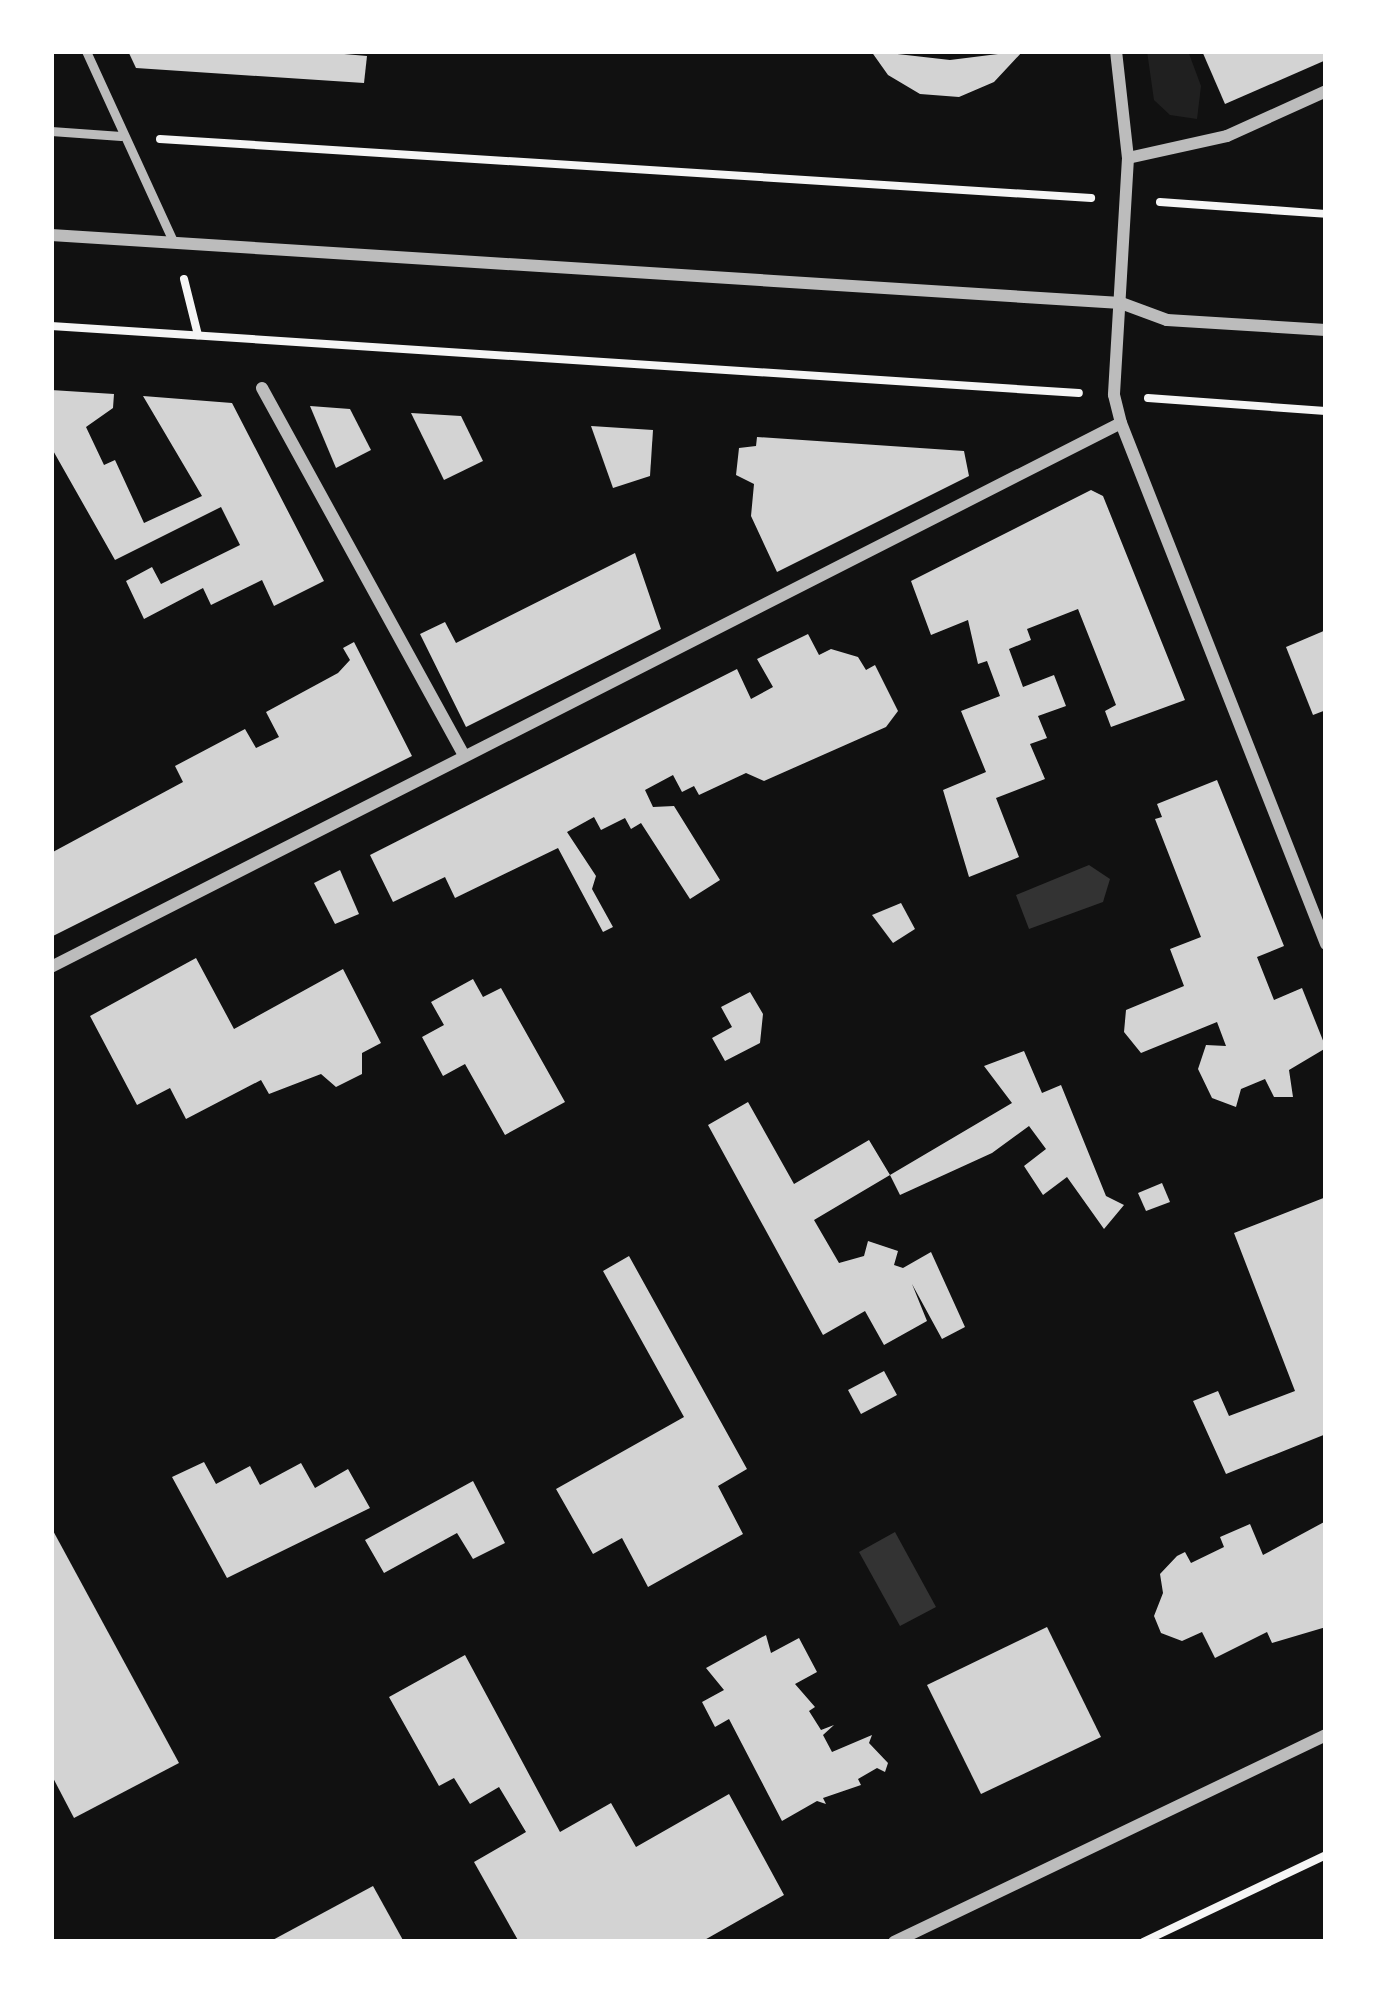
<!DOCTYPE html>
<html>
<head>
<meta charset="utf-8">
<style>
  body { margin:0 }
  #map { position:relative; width:1377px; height:1993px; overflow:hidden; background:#111; font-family:Rubik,sans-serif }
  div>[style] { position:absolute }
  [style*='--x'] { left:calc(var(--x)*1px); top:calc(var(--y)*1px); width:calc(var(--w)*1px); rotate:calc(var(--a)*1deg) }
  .green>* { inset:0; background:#202020 }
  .water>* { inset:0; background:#333 }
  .building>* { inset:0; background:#d3d3d3 }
  .path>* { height:8px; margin:-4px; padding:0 4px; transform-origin:4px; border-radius:4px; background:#f5f5f5 }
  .service>* { height:9px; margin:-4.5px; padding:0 4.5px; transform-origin:4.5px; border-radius:4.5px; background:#bcbcbc }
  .minor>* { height:12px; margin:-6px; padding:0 6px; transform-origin:6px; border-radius:6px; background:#bcbcbc }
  span { translate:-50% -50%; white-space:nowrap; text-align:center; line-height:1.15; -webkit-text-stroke:9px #fff; paint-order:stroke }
  .frame { position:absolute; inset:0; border:54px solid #fff; pointer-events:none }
</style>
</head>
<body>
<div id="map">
  <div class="green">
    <i style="clip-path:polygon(1147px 51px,1188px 51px,1201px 86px,1197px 119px,1170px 115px,1154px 100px)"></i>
  </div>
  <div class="water">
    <i style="clip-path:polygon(1089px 865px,1110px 879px,1103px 902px,1029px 929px,1016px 895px)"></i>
    <i style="clip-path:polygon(895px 1532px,936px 1607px,900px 1626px,859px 1552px)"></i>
  </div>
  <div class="building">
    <i style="clip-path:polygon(128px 51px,310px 51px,367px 56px,364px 83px,136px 68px)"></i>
    <i style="clip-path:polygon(871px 51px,950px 60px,1023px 51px,994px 82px,959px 97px,920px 94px,888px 75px)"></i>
    <i style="clip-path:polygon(1202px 51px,1326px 51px,1326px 60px,1225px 104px)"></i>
    <i style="clip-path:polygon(51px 390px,114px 394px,113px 408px,86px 427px,104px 465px,115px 460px,144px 523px,202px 496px,143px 396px,232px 403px,324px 581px,274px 606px,262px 580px,211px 605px,203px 588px,144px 619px,126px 581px,152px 567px,161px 584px,240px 545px,221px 507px,115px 560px,51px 447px)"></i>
    <i style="clip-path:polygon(310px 406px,350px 409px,371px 450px,336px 468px)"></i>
    <i style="clip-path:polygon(411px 413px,461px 416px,483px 461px,444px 480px)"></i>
    <i style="clip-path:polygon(591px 426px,653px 430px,650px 476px,613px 488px)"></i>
    <i style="clip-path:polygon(757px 437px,964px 451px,969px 476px,777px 572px,751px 516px,754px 484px,736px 475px,739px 448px,756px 446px)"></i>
    <i style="clip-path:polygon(1091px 490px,1103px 496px,1185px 700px,1111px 727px,1105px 711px,1116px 705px,1078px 609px,1027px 629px,1031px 640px,1009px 649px,1023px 687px,1054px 675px,1066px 706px,1038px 716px,1047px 738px,1030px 744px,1045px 779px,996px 798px,1019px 857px,969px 877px,943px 790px,986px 772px,961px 711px,1000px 696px,987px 661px,978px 664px,968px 620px,931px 635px,911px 581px)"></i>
    <i style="clip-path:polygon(635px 553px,661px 629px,466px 727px,420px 634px,445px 622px,456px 643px)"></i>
    <i style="clip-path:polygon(1326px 630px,1326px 710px,1313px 715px,1286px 647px)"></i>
    <i style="clip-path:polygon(808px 634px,819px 655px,831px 649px,858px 657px,866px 670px,875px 665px,898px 711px,886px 727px,764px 781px,746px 773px,699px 795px,694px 786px,682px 792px,673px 775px,645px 790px,653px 807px,674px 806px,720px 880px,690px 899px,641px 823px,631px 829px,625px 818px,601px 830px,594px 817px,567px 832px,596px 876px,592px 889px,613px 927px,603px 932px,558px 848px,455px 898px,445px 877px,393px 902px,370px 855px,737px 669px,751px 699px,773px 687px,757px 659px)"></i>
    <i style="clip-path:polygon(354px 642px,412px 756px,51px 937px,51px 853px,183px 782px,175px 766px,245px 729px,256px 748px,279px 737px,266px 712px,338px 673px,350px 660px,343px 648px)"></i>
    <i style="clip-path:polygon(1217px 780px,1284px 946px,1257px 957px,1274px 1000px,1302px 988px,1326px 1048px,1289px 1070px,1293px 1097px,1274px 1097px,1265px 1079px,1241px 1089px,1236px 1107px,1212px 1098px,1198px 1069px,1206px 1045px,1226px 1046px,1217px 1022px,1141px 1053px,1124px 1032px,1126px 1010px,1184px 986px,1170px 949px,1201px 937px,1155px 819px,1162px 817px,1157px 804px)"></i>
    <i style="clip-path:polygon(340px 870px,359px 914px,335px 924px,314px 883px)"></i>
    <i style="clip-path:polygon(901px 903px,915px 929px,893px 943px,872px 915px)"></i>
    <i style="clip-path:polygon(196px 958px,234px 1029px,343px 969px,381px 1043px,362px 1053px,362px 1074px,336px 1087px,321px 1074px,269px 1094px,261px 1080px,186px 1119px,170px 1088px,137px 1105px,90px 1016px)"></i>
    <i style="clip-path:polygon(473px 979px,483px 997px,501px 988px,565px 1102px,505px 1135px,465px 1064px,443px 1076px,422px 1037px,444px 1025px,431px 1002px)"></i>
    <i style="clip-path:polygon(750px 992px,763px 1014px,760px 1043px,725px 1061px,712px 1038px,732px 1027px,721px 1007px)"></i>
    <i style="clip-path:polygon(1024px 1051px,1042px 1093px,1061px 1085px,1106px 1196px,1124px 1205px,1104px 1229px,1067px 1177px,1043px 1195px,1024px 1166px,1046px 1149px,1029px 1126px,992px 1153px,900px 1195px,890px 1175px,1012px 1103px,984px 1066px)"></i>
    <i style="clip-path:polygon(748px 1102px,794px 1184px,869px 1140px,890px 1175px,814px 1220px,839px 1263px,864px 1256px,868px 1241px,898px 1251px,894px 1265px,903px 1268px,931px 1252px,965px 1327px,942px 1339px,912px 1284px,927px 1321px,884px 1345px,865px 1311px,823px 1335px,708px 1125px)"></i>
    <i style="clip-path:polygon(1162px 1183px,1170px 1202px,1146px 1211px,1138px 1193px)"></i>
    <i style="clip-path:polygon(1326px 1197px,1326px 1434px,1226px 1474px,1193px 1401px,1218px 1391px,1229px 1416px,1295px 1391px,1234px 1233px)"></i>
    <i style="clip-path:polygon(629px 1256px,747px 1469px,718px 1486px,743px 1534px,648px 1587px,622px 1538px,593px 1554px,556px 1489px,684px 1417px,603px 1271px)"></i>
    <i style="clip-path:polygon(884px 1371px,897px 1395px,861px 1414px,848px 1390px)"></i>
    <i style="clip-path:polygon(204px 1462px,216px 1484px,250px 1466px,260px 1485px,301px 1463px,315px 1488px,348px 1469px,370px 1508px,227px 1578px,172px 1477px)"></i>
    <i style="clip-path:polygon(473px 1481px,505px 1543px,473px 1559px,457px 1533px,384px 1573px,365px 1540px)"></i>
    <i style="clip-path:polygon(1326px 1521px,1326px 1627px,1272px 1643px,1267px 1632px,1215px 1658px,1202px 1632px,1182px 1641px,1161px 1633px,1154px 1616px,1163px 1593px,1160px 1574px,1177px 1556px,1185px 1552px,1191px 1563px,1224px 1547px,1220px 1537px,1250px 1524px,1263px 1555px)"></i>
    <i style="clip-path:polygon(51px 1527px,179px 1763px,74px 1818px,51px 1774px)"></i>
    <i style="clip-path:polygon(1047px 1627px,1101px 1737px,981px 1794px,927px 1685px)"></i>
    <i style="clip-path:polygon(766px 1635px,771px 1653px,799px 1638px,817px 1672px,795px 1684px,815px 1707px,809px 1711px,821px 1730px,834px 1725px,823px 1735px,832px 1752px,872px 1735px,869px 1743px,888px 1763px,885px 1772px,877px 1768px,858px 1779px,861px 1785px,823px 1798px,826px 1804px,817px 1801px,782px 1821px,729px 1719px,715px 1727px,702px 1702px,724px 1690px,706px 1668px)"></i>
    <i style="clip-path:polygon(465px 1655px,560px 1832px,611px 1803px,636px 1847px,729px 1794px,784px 1895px,701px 1942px,519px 1942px,474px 1862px,526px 1832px,499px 1787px,470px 1804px,454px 1778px,439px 1786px,389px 1697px)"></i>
    <i style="clip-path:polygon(373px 1886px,404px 1942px,269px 1942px)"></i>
  </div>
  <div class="path">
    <i style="--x:160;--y:139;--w:933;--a:3.63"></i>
    <i style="--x:1160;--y:202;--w:166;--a:4.1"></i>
    <i style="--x:184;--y:279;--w:58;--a:76"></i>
    <i style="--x:51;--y:326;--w:1030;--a:3.73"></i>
    <i style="--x:1148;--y:398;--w:178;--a:4.2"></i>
    <i style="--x:1143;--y:1942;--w:203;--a:-25.4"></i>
  </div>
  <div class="service">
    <i style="--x:86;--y:51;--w:211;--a:65.4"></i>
    <i style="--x:51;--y:131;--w:70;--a:4.1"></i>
  </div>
  <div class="minor">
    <i style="--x:1116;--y:51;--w:108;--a:83.6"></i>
    <i style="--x:1128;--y:158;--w:237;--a:93.4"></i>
    <i style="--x:1114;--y:395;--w:29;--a:76"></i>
    <i style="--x:1121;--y:423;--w:560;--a:68.52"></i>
    <i style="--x:1128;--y:158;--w:101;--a:-12.5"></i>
    <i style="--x:1227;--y:136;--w:109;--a:-24.4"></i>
    <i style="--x:51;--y:235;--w:1072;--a:3.64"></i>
    <i style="--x:1121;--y:303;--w:49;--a:20.3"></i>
    <i style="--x:1167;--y:320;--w:159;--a:3.6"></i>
    <i style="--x:262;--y:388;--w:415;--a:61.2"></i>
    <i style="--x:51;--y:967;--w:1200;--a:-26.95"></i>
    <i style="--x:894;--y:1942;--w:479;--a:-25.6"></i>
  </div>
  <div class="frame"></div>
</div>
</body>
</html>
